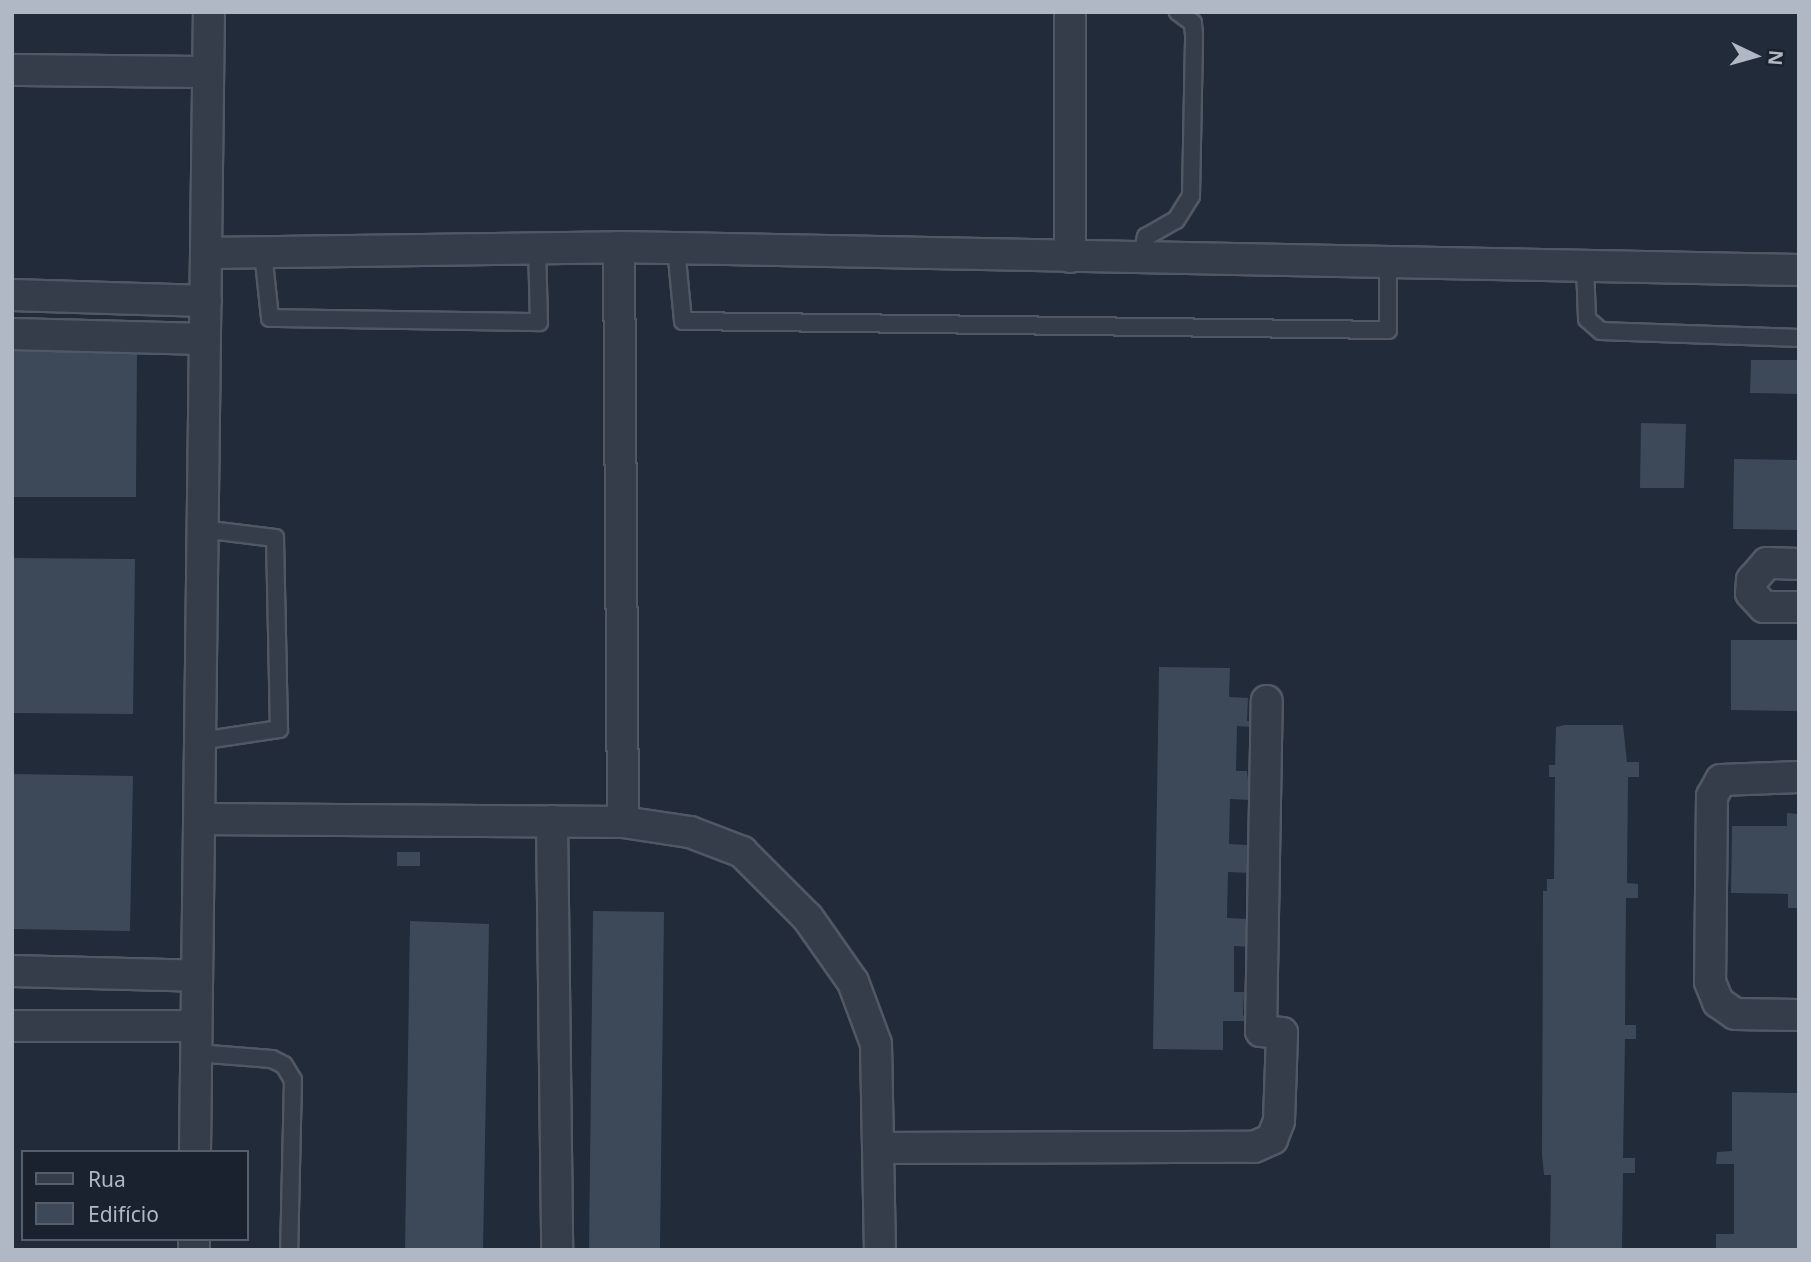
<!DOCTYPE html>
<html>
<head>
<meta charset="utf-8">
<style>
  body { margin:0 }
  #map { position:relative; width:1811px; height:1262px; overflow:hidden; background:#212b3a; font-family:"Noto Sans",sans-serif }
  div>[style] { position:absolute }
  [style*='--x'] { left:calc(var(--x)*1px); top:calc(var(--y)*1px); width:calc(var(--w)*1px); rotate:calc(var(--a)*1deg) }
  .building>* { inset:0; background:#3d4959 }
  .roads { filter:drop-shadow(2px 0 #505865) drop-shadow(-2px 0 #505865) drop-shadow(0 2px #505865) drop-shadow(0 -2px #505865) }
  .lane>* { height:16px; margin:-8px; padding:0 8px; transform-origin:8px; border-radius:8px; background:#353d4a }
  .street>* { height:30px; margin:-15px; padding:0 15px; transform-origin:15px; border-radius:15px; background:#353d4a }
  span { translate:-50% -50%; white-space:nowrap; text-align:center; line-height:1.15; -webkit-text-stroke:5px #1a222f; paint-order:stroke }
  .frame { position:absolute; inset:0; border:14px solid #b0b8c6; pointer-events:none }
  .legend { position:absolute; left:21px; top:1150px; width:228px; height:91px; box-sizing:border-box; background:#1a222f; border:2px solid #565e6b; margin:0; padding:9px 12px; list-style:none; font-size:21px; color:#b0b8c6 }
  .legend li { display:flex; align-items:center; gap:14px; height:35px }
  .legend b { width:35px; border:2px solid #565e6b }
  .north { position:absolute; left:1720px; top:21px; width:70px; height:70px; -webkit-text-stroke:5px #1a222f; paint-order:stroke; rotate:95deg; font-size:19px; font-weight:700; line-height:28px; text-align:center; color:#b0b8c6 }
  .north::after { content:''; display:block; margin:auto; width:24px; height:32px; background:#b0b8c6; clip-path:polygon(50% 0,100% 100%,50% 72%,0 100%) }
</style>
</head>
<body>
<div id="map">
  <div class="building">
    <i style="clip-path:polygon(12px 342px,137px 343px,136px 497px,12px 497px)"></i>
    <i style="clip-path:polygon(1751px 360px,1799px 360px,1799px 394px,1750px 393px)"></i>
    <i style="clip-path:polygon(1641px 423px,1686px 424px,1684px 488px,1640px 488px)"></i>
    <i style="clip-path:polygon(1734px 459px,1799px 460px,1799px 530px,1733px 529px)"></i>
    <i style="clip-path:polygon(12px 558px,135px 559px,133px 714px,12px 713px)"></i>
    <i style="clip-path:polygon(1731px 640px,1799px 640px,1799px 711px,1731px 710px)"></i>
    <i style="clip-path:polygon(1159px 667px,1230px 668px,1229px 697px,1248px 698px,1247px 721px,1252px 721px,1252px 727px,1237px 726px,1236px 771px,1247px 771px,1250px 800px,1230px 799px,1229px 844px,1247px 845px,1251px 873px,1228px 872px,1227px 918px,1247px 919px,1250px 947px,1234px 946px,1234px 992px,1244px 992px,1243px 1015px,1249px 1021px,1223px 1021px,1223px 1050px,1153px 1049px)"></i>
    <i style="clip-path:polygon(1565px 725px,1623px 725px,1627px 762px,1639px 762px,1639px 777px,1628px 777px,1627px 883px,1638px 884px,1638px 898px,1626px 898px,1625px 1025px,1636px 1025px,1636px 1039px,1625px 1039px,1623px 1158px,1635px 1158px,1635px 1173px,1623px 1173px,1622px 1250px,1550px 1250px,1551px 1175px,1544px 1175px,1542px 1154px,1543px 891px,1547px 891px,1547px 879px,1554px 879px,1555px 777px,1549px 777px,1549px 765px,1555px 765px,1556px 727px)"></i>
    <i style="clip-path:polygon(12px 774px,133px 776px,130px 931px,12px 929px)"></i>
    <i style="clip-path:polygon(1787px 813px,1799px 814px,1799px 908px,1788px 908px,1788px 894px,1731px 893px,1732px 826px,1787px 826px)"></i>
    <i style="clip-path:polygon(397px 852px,420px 852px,420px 866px,397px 866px)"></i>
    <i style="clip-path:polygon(593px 911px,664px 912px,660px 1250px,589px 1250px)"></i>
    <i style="clip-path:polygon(410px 921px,489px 924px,483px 1250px,405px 1250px)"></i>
    <i style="clip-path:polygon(1732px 1092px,1799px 1093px,1799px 1250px,1716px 1248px,1716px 1234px,1734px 1234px,1734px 1164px,1716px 1164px,1717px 1152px,1732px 1151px)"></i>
  </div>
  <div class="roads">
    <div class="lane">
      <i style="--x:676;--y:248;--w:73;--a:84.5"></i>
      <i style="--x:683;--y:321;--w:705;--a:0.73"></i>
      <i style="--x:1388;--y:330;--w:66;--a:-90"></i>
      <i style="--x:263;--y:252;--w:66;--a:83.9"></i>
      <i style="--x:270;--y:318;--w:269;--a:0.9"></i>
      <i style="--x:539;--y:322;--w:74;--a:-91.5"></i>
      <i style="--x:1141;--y:258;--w:22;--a:-77"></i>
      <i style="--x:1146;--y:237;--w:34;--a:-30"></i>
      <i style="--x:1176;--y:220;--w:28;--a:-58"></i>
      <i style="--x:1191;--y:196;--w:161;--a:-88.9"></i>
      <i style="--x:1194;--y:35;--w:12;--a:-95"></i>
      <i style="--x:1193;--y:23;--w:19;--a:-144"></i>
      <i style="--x:1585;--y:266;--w:53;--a:87.8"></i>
      <i style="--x:1587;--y:319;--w:18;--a:41"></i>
      <i style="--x:1601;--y:331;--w:198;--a:2"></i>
      <i style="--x:200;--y:741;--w:80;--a:-8.6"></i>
      <i style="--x:279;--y:729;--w:191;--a:-91.2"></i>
      <i style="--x:275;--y:538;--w:74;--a:-173"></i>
      <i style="--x:196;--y:1053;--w:76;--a:4.5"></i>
      <i style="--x:272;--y:1059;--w:13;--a:27"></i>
      <i style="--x:284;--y:1065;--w:17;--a:59"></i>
      <i style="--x:293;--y:1080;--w:170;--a:91.3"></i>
    </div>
    <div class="street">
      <i style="--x:12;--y:70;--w:196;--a:0.6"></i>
      <i style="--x:619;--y:247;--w:575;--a:89.6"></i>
      <i style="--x:206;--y:253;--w:413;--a:-0.8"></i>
      <i style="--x:619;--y:247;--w:1180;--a:1.12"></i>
      <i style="--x:1070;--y:257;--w:245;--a:-90"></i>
      <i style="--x:12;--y:295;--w:194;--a:1.8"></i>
      <i style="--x:12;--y:334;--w:193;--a:1.5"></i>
      <i style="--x:1799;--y:564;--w:32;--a:-178"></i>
      <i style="--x:1767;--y:563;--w:23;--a:131"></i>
      <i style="--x:1752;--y:580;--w:13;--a:94"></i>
      <i style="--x:1751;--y:593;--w:19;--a:47"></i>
      <i style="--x:1764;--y:607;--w:35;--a:0"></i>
      <i style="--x:1799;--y:777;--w:78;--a:177.8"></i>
      <i style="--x:1721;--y:780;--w:18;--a:119"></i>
      <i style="--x:1712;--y:796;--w:186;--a:90.6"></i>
      <i style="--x:1710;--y:982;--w:22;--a:68"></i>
      <i style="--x:1718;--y:1002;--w:21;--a:35"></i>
      <i style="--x:1735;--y:1014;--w:64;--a:0.9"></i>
      <i style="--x:199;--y:819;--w:424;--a:0.4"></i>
      <i style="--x:623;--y:822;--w:68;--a:8.5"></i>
      <i style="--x:690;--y:832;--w:56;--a:21"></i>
      <i style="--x:742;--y:852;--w:93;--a:45"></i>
      <i style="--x:808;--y:918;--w:78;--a:54.9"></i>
      <i style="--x:853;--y:982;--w:66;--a:69.6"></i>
      <i style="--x:876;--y:1044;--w:206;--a:88.9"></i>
      <i style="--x:552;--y:821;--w:429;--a:89.3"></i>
      <i style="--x:12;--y:971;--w:185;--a:1.5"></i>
      <i style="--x:12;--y:1026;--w:184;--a:0"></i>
      <i style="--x:878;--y:1148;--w:376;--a:-0.2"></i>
      <i style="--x:1254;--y:1147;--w:20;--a:-24"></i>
      <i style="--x:1272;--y:1139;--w:19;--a:-69"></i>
      <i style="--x:1279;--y:1121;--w:88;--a:-88"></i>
      <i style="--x:1282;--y:1033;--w:21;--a:-175"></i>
      <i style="--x:1261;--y:1031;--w:330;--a:-89"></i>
      <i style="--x:195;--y:1152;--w:1140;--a:-89.3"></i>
      <i style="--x:194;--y:1250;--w:11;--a:-90"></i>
    </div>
  </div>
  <div class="frame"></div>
  <ul class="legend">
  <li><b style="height:9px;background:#353d4a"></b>Rua</li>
  <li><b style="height:19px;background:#3d4959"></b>Edifício</li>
  </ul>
  <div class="north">N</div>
</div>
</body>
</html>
